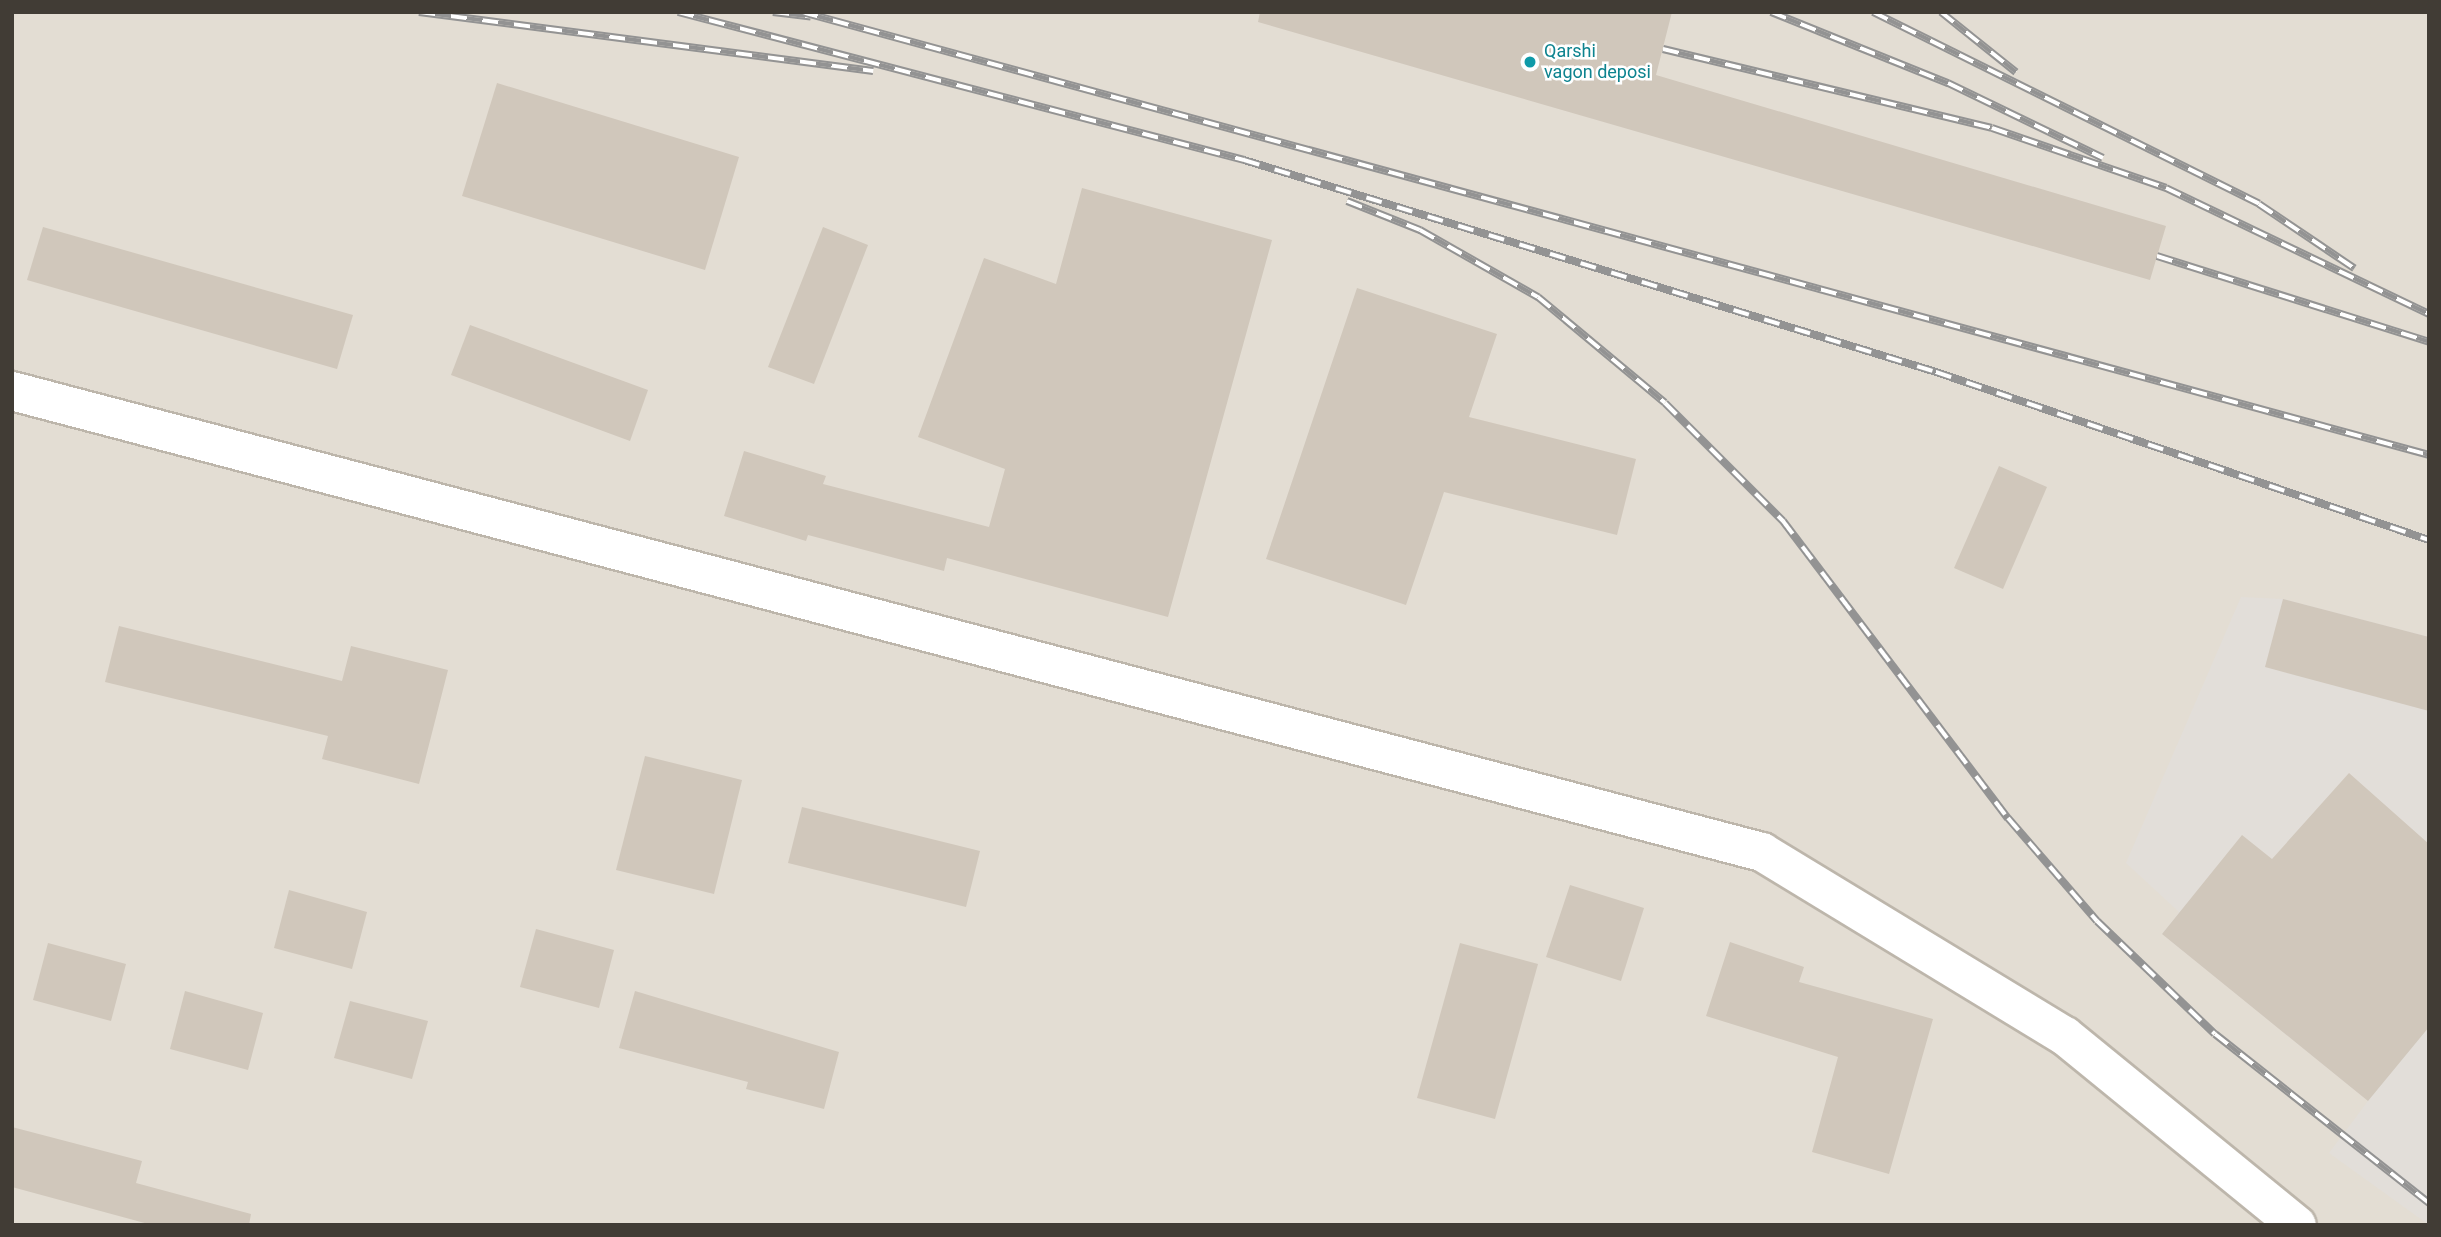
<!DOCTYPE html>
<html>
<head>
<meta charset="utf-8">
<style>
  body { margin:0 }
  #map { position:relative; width:2441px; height:1237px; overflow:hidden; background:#f0ece4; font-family:Roboto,sans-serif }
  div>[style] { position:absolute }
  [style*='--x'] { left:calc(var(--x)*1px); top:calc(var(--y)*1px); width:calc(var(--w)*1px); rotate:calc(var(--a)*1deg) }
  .residential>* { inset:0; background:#e3ddd3 }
  .industrial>* { inset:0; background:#e2ded9 }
  .building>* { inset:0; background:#d0c7bb }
  .roads { filter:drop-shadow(2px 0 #bdb6ab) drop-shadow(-2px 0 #bdb6ab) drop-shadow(0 2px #bdb6ab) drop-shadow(0 -2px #bdb6ab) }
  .street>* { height:38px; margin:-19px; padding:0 19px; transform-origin:19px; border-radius:19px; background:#fff }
  .rail>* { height:8px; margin-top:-4px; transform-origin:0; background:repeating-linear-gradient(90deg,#fff 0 16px,#939393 0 32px); box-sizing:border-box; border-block:2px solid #939393 }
  .dots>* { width:19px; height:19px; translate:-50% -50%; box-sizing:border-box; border:4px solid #fff; border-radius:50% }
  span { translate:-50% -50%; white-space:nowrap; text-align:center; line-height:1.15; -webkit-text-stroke:5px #fff; paint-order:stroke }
  .culture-label { font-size:18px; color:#0d838f }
  .left { translate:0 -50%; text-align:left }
  .frame { position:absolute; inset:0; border:14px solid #413c35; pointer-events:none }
</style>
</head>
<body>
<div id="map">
  <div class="residential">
    <i style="clip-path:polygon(12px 12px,2429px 12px,2429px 1225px,12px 1225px)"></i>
  </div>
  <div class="industrial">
    <i style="clip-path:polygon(2241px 597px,2283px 599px,2429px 637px,2429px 1225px,2329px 1153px,2368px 1101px,2162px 934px,2179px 912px,2126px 863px)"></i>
  </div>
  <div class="building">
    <i style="clip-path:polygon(1260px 12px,1672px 12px,1656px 75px,2166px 226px,2150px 280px,1258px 22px)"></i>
    <i style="clip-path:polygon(497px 83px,739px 157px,705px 270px,462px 196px)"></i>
    <i style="clip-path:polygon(1082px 188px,1272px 240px,1168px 617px,947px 558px,944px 571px,808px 535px,806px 541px,724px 516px,744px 451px,826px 476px,823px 484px,989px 527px,1005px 469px,918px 437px,984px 258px,1056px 284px)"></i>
    <i style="clip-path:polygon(43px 227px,353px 315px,337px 369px,27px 280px)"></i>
    <i style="clip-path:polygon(823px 227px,868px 245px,814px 384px,768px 367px)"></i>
    <i style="clip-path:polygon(1357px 288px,1497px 334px,1469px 417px,1636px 459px,1617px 535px,1444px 492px,1406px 605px,1266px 559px)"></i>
    <i style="clip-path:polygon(470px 325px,648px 390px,630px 441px,451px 375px)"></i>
    <i style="clip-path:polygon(1999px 466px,2047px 487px,2003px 589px,1954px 568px)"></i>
    <i style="clip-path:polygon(2283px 599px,2429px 637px,2429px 711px,2265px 667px)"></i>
    <i style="clip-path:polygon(119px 626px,342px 681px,351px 646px,448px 670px,419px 784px,322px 759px,328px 736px,105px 682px)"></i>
    <i style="clip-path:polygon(645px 756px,742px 780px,714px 894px,616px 870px)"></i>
    <i style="clip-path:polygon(2349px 773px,2429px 844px,2429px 1027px,2368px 1101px,2162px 934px,2242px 835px,2272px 859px)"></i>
    <i style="clip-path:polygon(802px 807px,980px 851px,966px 907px,788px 863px)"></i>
    <i style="clip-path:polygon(1570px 885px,1644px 908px,1621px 981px,1546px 957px)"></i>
    <i style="clip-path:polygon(289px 890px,367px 912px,352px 969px,274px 948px)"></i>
    <i style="clip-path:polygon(536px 929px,614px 950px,599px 1008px,520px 987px)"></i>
    <i style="clip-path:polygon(1730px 942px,1804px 967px,1799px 982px,1933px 1019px,1889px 1174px,1812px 1152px,1838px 1057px,1706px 1016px)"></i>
    <i style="clip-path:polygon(48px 943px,126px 964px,111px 1021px,33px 1000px)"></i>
    <i style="clip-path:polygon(1460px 943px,1538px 964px,1495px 1119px,1417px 1098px)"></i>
    <i style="clip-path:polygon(185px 991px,263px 1013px,248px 1070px,170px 1049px)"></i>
    <i style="clip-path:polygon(635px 991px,839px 1052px,824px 1109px,746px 1089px,748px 1082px,619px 1048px)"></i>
    <i style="clip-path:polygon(350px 1001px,428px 1021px,412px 1079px,334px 1058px)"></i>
    <i style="clip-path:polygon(12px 1127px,142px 1161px,136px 1183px,251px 1214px,249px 1225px,152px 1225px,12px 1187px)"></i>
  </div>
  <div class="roads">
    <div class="street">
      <i style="--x:12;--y:391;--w:1810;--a:14.76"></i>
      <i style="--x:1762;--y:852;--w:354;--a:31.3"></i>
      <i style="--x:2065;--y:1036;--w:299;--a:39.2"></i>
    </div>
  </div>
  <div class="rail">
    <i style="--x:419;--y:12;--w:458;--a:7.4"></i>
    <i style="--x:678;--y:12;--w:585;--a:14.65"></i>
    <i style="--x:1244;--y:160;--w:724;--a:17.03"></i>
    <i style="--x:1936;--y:372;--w:521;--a:18.82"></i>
    <i style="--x:773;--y:12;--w:38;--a:7"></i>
    <i style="--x:802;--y:12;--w:1686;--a:15.23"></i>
    <i style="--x:1771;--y:12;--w:191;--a:21.9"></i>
    <i style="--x:1948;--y:83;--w:172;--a:25.8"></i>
    <i style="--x:1873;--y:12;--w:431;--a:26.4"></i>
    <i style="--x:2259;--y:204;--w:115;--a:34"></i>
    <i style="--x:1941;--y:12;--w:96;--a:38.7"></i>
    <i style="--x:1663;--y:49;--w:338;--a:13.5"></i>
    <i style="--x:1992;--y:128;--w:184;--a:19"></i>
    <i style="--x:2166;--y:188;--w:292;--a:25.6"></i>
    <i style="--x:1347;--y:201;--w:79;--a:21.7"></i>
    <i style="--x:1420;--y:230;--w:136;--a:29.6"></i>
    <i style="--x:1538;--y:297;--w:165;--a:39.8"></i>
    <i style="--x:1665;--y:403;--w:167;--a:45"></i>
    <i style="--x:1783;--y:521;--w:373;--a:52.9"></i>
    <i style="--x:2008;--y:818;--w:136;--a:49.2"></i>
    <i style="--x:2097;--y:921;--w:163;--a:43.8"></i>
    <i style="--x:2215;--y:1034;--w:273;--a:38.3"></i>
    <i style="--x:2157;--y:256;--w:285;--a:17.5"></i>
  </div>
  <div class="dots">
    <i style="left:1530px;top:62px;background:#0f9aa8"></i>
  </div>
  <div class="culture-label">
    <span class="left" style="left:1544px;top:62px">Qarshi<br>vagon deposi</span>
  </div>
  <div class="frame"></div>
</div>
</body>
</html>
